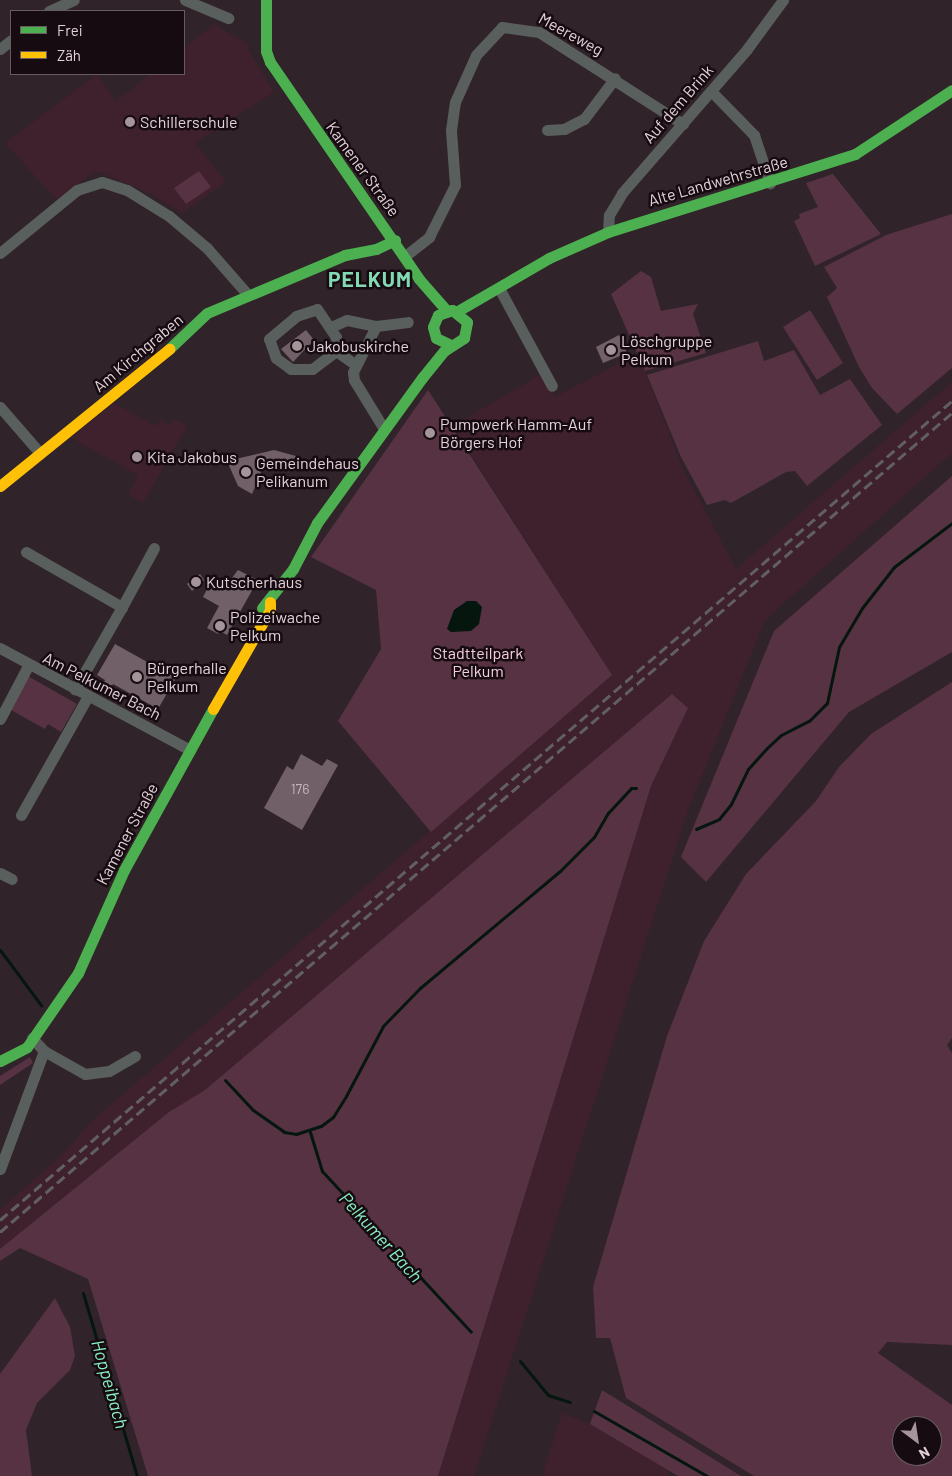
<!DOCTYPE html>
<html>
<head>
<meta charset="utf-8">
<style>
  body { margin:0 }
  #map { position:relative; width:952px; height:1476px; overflow:hidden; background:#302329; font-family:Barlow,sans-serif }
  div>[style] { position:absolute }
  [style*='--x'] { left:calc(var(--x)*1px); top:calc(var(--y)*1px); width:calc(var(--w)*1px); rotate:calc(var(--a)*1deg) }
  .built>* { inset:0; background:#3f212e }
  .green>* { inset:0; background:#573242 }
  .water>* { inset:0; background:#05160f }
  .stream>* { height:3px; margin:-1.5px; padding:0 1.5px; transform-origin:1.5px; border-radius:1.5px; background:#05160f }
  .building>* { inset:0; background:#726068 }
  .street>* { height:11px; margin:-5.5px; padding:0 5.5px; transform-origin:5.5px; border-radius:5.5px; background:#595f5c }
  .fast>* { height:11px; margin:-5.5px; padding:0 5.5px; transform-origin:5.5px; border-radius:5.5px; background:#4caf50 }
  .slow>* { height:11px; margin:-5.5px; padding:0 5.5px; transform-origin:5.5px; border-radius:5.5px; background:#ffc107 }
  .rail>* { height:3px; margin-top:-1.5px; transform-origin:0; background:repeating-linear-gradient(90deg,#615f60 0 10px,transparent 0 15px) }
  .dots>* { width:14px; height:14px; translate:-50% -50%; box-sizing:border-box; border:2px solid #160b10; border-radius:50% }
  span { translate:-50% -50%; white-space:nowrap; text-align:center; line-height:1.15; -webkit-text-stroke:5px #160b10; paint-order:stroke }
  .number-label { font-size:14px; color:#c8b6bd }
  .number-label span { -webkit-text-stroke-width:0 }
  .street-label { font-size:16px; color:#e4d2d9 }
  .poi-label { font-size:16px; color:#e4d2d9 }
  .left { translate:0 -50%; text-align:left }
  .park-label { font-size:16px; color:#f5cfde }
  .water-label { font-size:18px; color:#87efc2; font-style:italic }
  .district-label { font-size:21px; color:#83d9b3; font-weight:700; letter-spacing:1px }
  .legend { position:absolute; left:10px; top:10px; width:175px; height:65px; box-sizing:border-box; background:#160b10; border:1px solid #685b60; margin:0; padding:6px 9px; list-style:none; font-size:15px; color:#e4d2d9 }
  .legend li { display:flex; align-items:center; gap:10px; height:25px }
  .legend b { width:25px; border:1px solid #685b60 }
  .north { position:absolute; left:892px; top:1416px; width:50px; height:50px; box-sizing:border-box; background:#160b10; border:1px solid #685b60; border-radius:50%; rotate:149deg; font-size:14px; font-weight:700; line-height:20px; text-align:center; color:#e4d2d9 }
  .north::after { content:''; display:block; margin:auto; width:18px; height:22px; background:#a5959b; clip-path:polygon(50% 0,100% 100%,50% 72%,0 100%) }
</style>
</head>
<body>
<div id="map">
  <div class="built">
    <i style="clip-path:polygon(214px 24px,250px 45px,247px 48px,274px 92px,195px 143px,226px 182px,182px 213px,151px 194px,100px 172px,92px 173px,57px 200px,5px 143px,97px 74px,116px 101px,151px 74px,184px 74px,184px 48px)"></i>
    <i style="clip-path:polygon(638px 354px,683px 469px,736px 569px,952px 382px,952px 453px,765px 620px,688px 810px,474px 1476px,438px 1476px,651px 786px,667px 750px,672px 694px,205px 1090px,169px 1112px,0 1249px,0 1210px,63px 1154px,94px 1119px,612px 675px,453px 426px,543px 373px,555px 397px)"></i>
    <i style="clip-path:polygon(114px 403px,156px 426px,161px 419px,170px 425px,174px 419px,187px 426px,143px 503px,128px 495px,138px 475px,71px 438px)"></i>
    <i style="clip-path:polygon(562px 1413px,590px 1424px,670px 1470px,667px 1476px,542px 1476px)"></i>
  </div>
  <div class="green">
    <i style="clip-path:polygon(199px 171px,211px 187px,186px 204px,174px 188px)"></i>
    <i style="clip-path:polygon(833px 174px,881px 234px,815px 266px,794px 221px,800px 218px,799px 214px,818px 207px,806px 183px)"></i>
    <i style="clip-path:polygon(952px 214px,952px 368px,897px 414px,872px 388px,859px 367px,827px 297px,837px 288px,824px 267px,886px 235px)"></i>
    <i style="clip-path:polygon(641px 271px,651px 277px,661px 311px,698px 304px,693px 314px,706px 353px,645px 371px,611px 294px)"></i>
    <i style="clip-path:polygon(810px 310px,843px 363px,817px 380px,783px 327px)"></i>
    <i style="clip-path:polygon(758px 341px,764px 361px,794px 350px,820px 395px,850px 379px,882px 425px,807px 486px,795px 471px,786px 472px,731px 503px,725px 500px,707px 505px,681px 457px,647px 375px)"></i>
    <i style="clip-path:polygon(428px 390px,612px 675px,431px 832px,338px 721px,381px 649px,376px 590px,311px 557px)"></i>
    <i style="clip-path:polygon(952px 476px,952px 652px,849px 712px,706px 882px,681px 857px,774px 631px)"></i>
    <i style="clip-path:polygon(26px 675px,77px 704px,61px 732px,48px 724px,45px 729px,11px 710px)"></i>
    <i style="clip-path:polygon(evenodd,952px 682px,952px 1038px,947px 1045px,952px 1053px,952px 1345px,887px 1342px,878px 1353px,952px 1405px,952px 1476px,754px 1476px,626px 1398px,610px 1338px,596px 1338px,593px 1287px,667px 1036px,704px 941px,746px 874px,816px 801px,839px 767px,871px 734px,952px 682px,902px 1426px,932px 1426px,932px 1456px,902px 1456px,902px 1426px)"></i>
    <i style="clip-path:polygon(672px 694px,688px 708px,651px 786px,438px 1476px,148px 1476px,88px 1279px,20px 1248px,0 1261px,0 1249px,169px 1112px,205px 1090px)"></i>
    <i style="clip-path:polygon(30px 1057px,33px 1063px,0 1085px,0 1076px)"></i>
    <i style="clip-path:polygon(55px 1298px,70px 1327px,75px 1356px,70px 1370px,37px 1403px,26px 1430px,32px 1476px,0 1476px,0 1374px)"></i>
    <i style="clip-path:polygon(602px 1390px,741px 1476px,678px 1476px,590px 1424px)"></i>
  </div>
  <div class="water">
    <i style="clip-path:polygon(467px 601px,476px 601px,482px 607px,479px 624px,471px 631px,451px 632px,447px 629px,454px 610px)"></i>
  </div>
  <div class="stream">
    <i style="--x:696;--y:829;--w:25;--a:-23"></i>
    <i style="--x:719;--y:819;--w:19;--a:-51"></i>
    <i style="--x:731;--y:804;--w:39;--a:-64"></i>
    <i style="--x:748;--y:769;--w:28;--a:-48"></i>
    <i style="--x:767;--y:748;--w:19;--a:-43"></i>
    <i style="--x:781;--y:735;--w:31;--a:-27"></i>
    <i style="--x:809;--y:721;--w:25;--a:-45"></i>
    <i style="--x:827;--y:703;--w:57;--a:-77.9"></i>
    <i style="--x:839;--y:647;--w:45;--a:-59.5"></i>
    <i style="--x:862;--y:608;--w:52;--a:-52"></i>
    <i style="--x:894;--y:567;--w:73;--a:-37.2"></i>
    <i style="--x:0;--y:950;--w:69;--a:53.3"></i>
    <i style="--x:225;--y:1080;--w:41;--a:47"></i>
    <i style="--x:253;--y:1110;--w:38;--a:35"></i>
    <i style="--x:284;--y:1132;--w:12;--a:9"></i>
    <i style="--x:296;--y:1134;--w:26;--a:-18"></i>
    <i style="--x:321;--y:1126;--w:15;--a:-37"></i>
    <i style="--x:333;--y:1117;--w:25;--a:-58"></i>
    <i style="--x:346;--y:1096;--w:79;--a:-62.1"></i>
    <i style="--x:383;--y:1026;--w:53;--a:-45.8"></i>
    <i style="--x:420;--y:988;--w:182;--a:-39.9"></i>
    <i style="--x:560;--y:871;--w:48;--a:-45"></i>
    <i style="--x:594;--y:837;--w:28;--a:-60"></i>
    <i style="--x:608;--y:813;--w:34;--a:-47"></i>
    <i style="--x:631;--y:788;--w:5;--a:0"></i>
    <i style="--x:310;--y:1132;--w:41;--a:72.9"></i>
    <i style="--x:322;--y:1171;--w:219;--a:47.2"></i>
    <i style="--x:83;--y:1293;--w:191;--a:73.6"></i>
    <i style="--x:520;--y:1361;--w:44;--a:50.5"></i>
    <i style="--x:548;--y:1395;--w:23;--a:18"></i>
    <i style="--x:594;--y:1411;--w:130;--a:29.9"></i>
  </div>
  <div class="building">
    <i style="clip-path:polygon(306px 330px,314px 340px,293px 362px,281px 349px)"></i>
    <i style="clip-path:polygon(619px 335px,627px 353px,603px 363px,596px 347px)"></i>
    <i style="clip-path:polygon(274px 450px,296px 456px,288px 470px,256px 456px,261px 473px,252px 494px,238px 486px,227px 461px)"></i>
    <i style="clip-path:polygon(238px 570px,258px 580px,227px 635px,220px 631px,218px 634px,207px 628px,219px 606px,203px 597px,210px 583px,223px 590px)"></i>
    <i style="clip-path:polygon(200px 574px,204px 580px,192px 591px,187px 584px)"></i>
    <i style="clip-path:polygon(115px 644px,176px 678px,158px 709px,113px 684px,111px 688px,103px 684px,105px 680px,97px 675px)"></i>
    <i style="clip-path:polygon(301px 754px,322px 766px,327px 759px,338px 765px,302px 830px,264px 808px,287px 766px,293px 770px)"></i>
  </div>
  <div class="street">
    <i style="--x:185;--y:0;--w:47;--a:22.7"></i>
    <i style="--x:49;--y:11;--w:27;--a:-24"></i>
    <i style="--x:0;--y:49;--w:14;--a:-39"></i>
    <i style="--x:711;--y:91;--w:62;--a:45.7"></i>
    <i style="--x:754;--y:135;--w:51;--a:71.6"></i>
    <i style="--x:547;--y:130;--w:17;--a:-3"></i>
    <i style="--x:564;--y:129;--w:22;--a:-27"></i>
    <i style="--x:584;--y:119;--w:51;--a:-52.9"></i>
    <i style="--x:608;--y:232;--w:17;--a:-87"></i>
    <i style="--x:609;--y:215;--w:26;--a:-59"></i>
    <i style="--x:622;--y:193;--w:191;--a:-49"></i>
    <i style="--x:747;--y:49;--w:61;--a:-53.7"></i>
    <i style="--x:0;--y:253;--w:99;--a:-39.3"></i>
    <i style="--x:77;--y:190;--w:26;--a:-18"></i>
    <i style="--x:102;--y:182;--w:26;--a:18"></i>
    <i style="--x:127;--y:190;--w:49;--a:31.8"></i>
    <i style="--x:169;--y:216;--w:50;--a:40.1"></i>
    <i style="--x:207;--y:248;--w:62;--a:48.9"></i>
    <i style="--x:405;--y:256;--w:31;--a:-38"></i>
    <i style="--x:429;--y:237;--w:58;--a:-63.4"></i>
    <i style="--x:455;--y:185;--w:55;--a:-94.2"></i>
    <i style="--x:451;--y:130;--w:28;--a:-82"></i>
    <i style="--x:455;--y:102;--w:51;--a:-65.9"></i>
    <i style="--x:476;--y:55;--w:38;--a:-47"></i>
    <i style="--x:502;--y:27;--w:37;--a:8"></i>
    <i style="--x:539;--y:32;--w:171;--a:32.6"></i>
    <i style="--x:499;--y:288;--w:111;--a:61.6"></i>
    <i style="--x:317;--y:309;--w:34;--a:56"></i>
    <i style="--x:336;--y:337;--w:14;--a:90"></i>
    <i style="--x:336;--y:351;--w:30;--a:143"></i>
    <i style="--x:312;--y:369;--w:21;--a:180"></i>
    <i style="--x:291;--y:369;--w:19;--a:-144"></i>
    <i style="--x:276;--y:358;--w:20;--a:-110"></i>
    <i style="--x:269;--y:339;--w:35;--a:-40"></i>
    <i style="--x:296;--y:316;--w:22;--a:-18"></i>
    <i style="--x:331;--y:327;--w:17;--a:-24"></i>
    <i style="--x:347;--y:320;--w:30;--a:12"></i>
    <i style="--x:336;--y:351;--w:24;--a:35"></i>
    <i style="--x:0;--y:407;--w:61;--a:49"></i>
    <i style="--x:384;--y:429;--w:57;--a:-121.5"></i>
    <i style="--x:354;--y:380;--w:8;--a:-97"></i>
    <i style="--x:353;--y:372;--w:51;--a:-63.4"></i>
    <i style="--x:376;--y:326;--w:32;--a:-7"></i>
    <i style="--x:26;--y:552;--w:111;--a:29.8"></i>
    <i style="--x:122;--y:607;--w:95;--a:119.8"></i>
    <i style="--x:122;--y:607;--w:67;--a:-61.5"></i>
    <i style="--x:0;--y:648;--w:216;--a:28.2"></i>
    <i style="--x:0;--y:719;--w:60;--a:-62.2"></i>
    <i style="--x:21;--y:815;--w:137;--a:-60.6"></i>
    <i style="--x:0;--y:873;--w:13;--a:27"></i>
    <i style="--x:32;--y:1038;--w:18;--a:47"></i>
    <i style="--x:44;--y:1051;--w:47;--a:29.3"></i>
    <i style="--x:85;--y:1074;--w:24;--a:-7"></i>
    <i style="--x:109;--y:1071;--w:30;--a:-30"></i>
    <i style="--x:0;--y:1169;--w:126;--a:-69.6"></i>
  </div>
  <div class="fast">
    <i style="--x:266;--y:0;--w:51;--a:90"></i>
    <i style="--x:266;--y:51;--w:12;--a:70"></i>
    <i style="--x:270;--y:62;--w:263;--a:55.5"></i>
    <i style="--x:419;--y:279;--w:43;--a:48.8"></i>
    <i style="--x:456;--y:312;--w:108;--a:-30.1"></i>
    <i style="--x:549;--y:258;--w:64;--a:-23.8"></i>
    <i style="--x:608;--y:232;--w:259;--a:-17.5"></i>
    <i style="--x:855;--y:154;--w:116;--a:-33.4"></i>
    <i style="--x:169;--y:349;--w:52;--a:-43.5"></i>
    <i style="--x:207;--y:313;--w:150;--a:-22.8"></i>
    <i style="--x:345;--y:255;--w:32;--a:-11"></i>
    <i style="--x:376;--y:249;--w:21;--a:-25"></i>
    <i style="--x:262;--y:608;--w:50;--a:-51.5"></i>
    <i style="--x:293;--y:569;--w:52;--a:-62.4"></i>
    <i style="--x:317;--y:523;--w:179;--a:-54.1"></i>
    <i style="--x:422;--y:378;--w:35;--a:-51"></i>
    <i style="--x:444;--y:351;--w:24;--a:-33"></i>
    <i style="--x:464;--y:338;--w:16;--a:-79"></i>
    <i style="--x:467;--y:322;--w:19;--a:-141"></i>
    <i style="--x:452;--y:310;--w:15;--a:160"></i>
    <i style="--x:438;--y:315;--w:13;--a:113"></i>
    <i style="--x:433;--y:327;--w:11;--a:75"></i>
    <i style="--x:436;--y:338;--w:17;--a:25"></i>
    <i style="--x:0;--y:1061;--w:30;--a:-27"></i>
    <i style="--x:27;--y:1047;--w:90;--a:-55.4"></i>
    <i style="--x:78;--y:973;--w:113;--a:-65.9"></i>
    <i style="--x:124;--y:870;--w:184;--a:-61.1"></i>
  </div>
  <div class="slow">
    <i style="--x:0;--y:486;--w:218;--a:-39"></i>
    <i style="--x:213;--y:709;--w:114;--a:-60.1"></i>
    <i style="--x:270;--y:610;--w:8;--a:-90"></i>
  </div>
  <div class="rail">
    <i style="--x:0;--y:1220;--w:1256;--a:-40.71"></i>
    <i style="--x:0;--y:1232;--w:1256;--a:-40.71"></i>
  </div>
  <div class="dots">
    <i style="left:130px;top:122px;background:#a5959b"></i>
    <i style="left:297px;top:346px;background:#a5959b"></i>
    <i style="left:611px;top:350px;background:#a5959b"></i>
    <i style="left:430px;top:433px;background:#a5959b"></i>
    <i style="left:137px;top:457px;background:#a5959b"></i>
    <i style="left:246px;top:472px;background:#a5959b"></i>
    <i style="left:196px;top:582px;background:#a5959b"></i>
    <i style="left:220px;top:626px;background:#a5959b"></i>
    <i style="left:137px;top:677px;background:#a5959b"></i>
  </div>
  <div class="number-label">
    <span style="left:300px;top:789px">176</span>
  </div>
  <div class="street-label">
    <span style="left:571px;top:34px;rotate:29deg">Meereweg</span>
    <span style="left:678px;top:104px;rotate:-49deg">Auf dem Brink</span>
    <span style="left:363px;top:169px;rotate:54deg">Kamener Straße</span>
    <span style="left:718px;top:181px;rotate:-16deg">Alte Landwehrstraße</span>
    <span style="left:138px;top:353px;rotate:-40deg">Am Kirchgraben</span>
    <span style="left:102px;top:686px;rotate:27deg">Am Pelkumer Bach</span>
    <span style="left:127px;top:834px;rotate:-62deg">Kamener Straße</span>
  </div>
  <div class="poi-label">
    <span class="left" style="left:140px;top:122px">Schillerschule</span>
    <span class="left" style="left:621px;top:350px">Löschgruppe<br>Pelkum</span>
    <span class="left" style="left:307px;top:346px">Jakobuskirche</span>
    <span class="left" style="left:440px;top:433px">Pumpwerk Hamm-Auf<br>Börgers Hof</span>
    <span class="left" style="left:147px;top:457px">Kita Jakobus</span>
    <span class="left" style="left:256px;top:472px">Gemeindehaus<br>Pelikanum</span>
    <span class="left" style="left:206px;top:582px">Kutscherhaus</span>
    <span class="left" style="left:230px;top:626px">Polizeiwache<br>Pelkum</span>
    <span class="left" style="left:147px;top:677px">Bürgerhalle<br>Pelkum</span>
  </div>
  <div class="park-label">
    <span style="left:478px;top:662px">Stadtteilpark<br>Pelkum</span>
  </div>
  <div class="water-label">
    <span style="left:381px;top:1237px;rotate:48deg">Pelkumer Bach</span>
    <span style="left:110px;top:1384px;rotate:74deg">Hoppeibach</span>
  </div>
  <div class="district-label">
    <span style="left:370px;top:279px">PELKUM</span>
  </div>
  <ul class="legend">
  <li><b style="height:6px;background:#4caf50"></b>Frei</li>
  <li><b style="height:6px;background:#ffc107"></b>Zäh</li>
  </ul>
  <div class="north">N</div>
</div>
</body>
</html>
